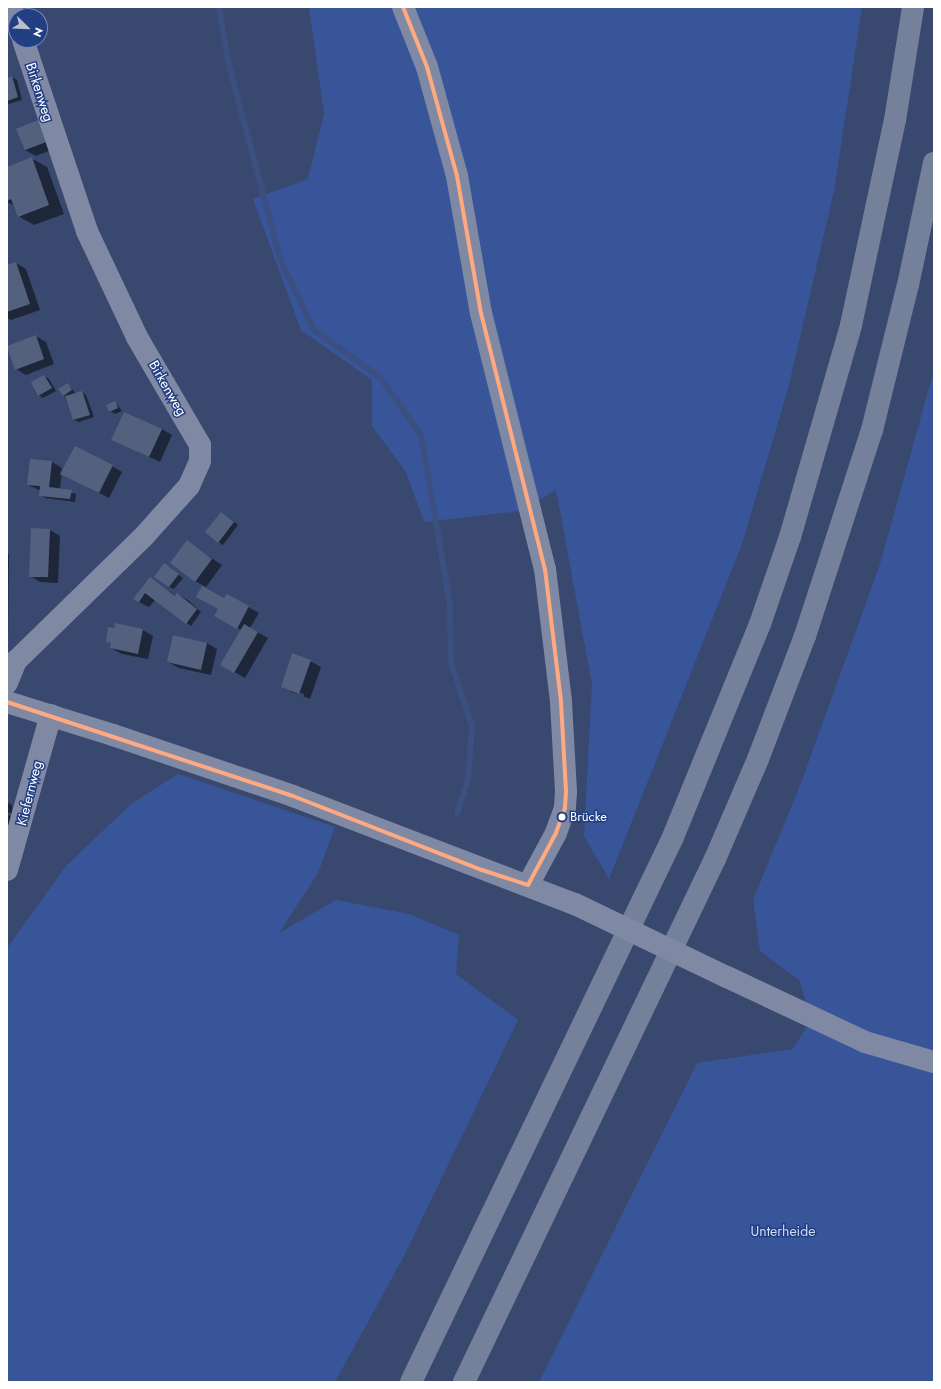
<!DOCTYPE html>
<html>
<head>
<meta charset="utf-8">
<style>
  body { margin:0 }
  #map { position:relative; width:941px; height:1389px; overflow:hidden; background:#39486e; font-family:Jost,sans-serif }
  div>[style] { position:absolute }
  [style*='--x'] { left:calc(var(--x)*1px); top:calc(var(--y)*1px); width:calc(var(--w)*1px); rotate:calc(var(--a)*1deg) }
  .green>* { inset:0; background:#38559a }
  .shadow>* { inset:0; background:#0007 }
  .stream>* { height:6px; margin:-3px; padding:0 3px; transform-origin:3px; border-radius:3px; background:#3b4f81 }
  .building>* { inset:0; background:#54617e }
  .street>* { height:22px; margin:-11px; padding:0 11px; transform-origin:11px; border-radius:11px; background:#8089a4 }
  .highway>* { height:22px; margin:-11px; padding:0 11px; transform-origin:11px; border-radius:11px; background:#75809b }
  .street-bridge>* { height:22px; margin:-11px; padding:0 11px; transform-origin:11px; border-radius:11px; background:#8089a4 }
  .bus-1>* { height:4px; margin:-2px; padding:0 2px; transform-origin:2px; border-radius:2px; background:#ffa980 }
  .dots>* { width:11px; height:11px; translate:-50% -50%; box-sizing:border-box; border:2px solid #233f84; border-radius:50% }
  span { translate:-50% -50%; white-space:nowrap; text-align:center; line-height:1.15; -webkit-text-stroke:3px #233f84; paint-order:stroke }
  .bus-label { font-size:13px; color:#fff }
  .left { translate:0 -50%; text-align:left }
  .street-label { font-size:14px; color:#fff }
  .park-label { font-size:14px; color:#d0dcf6 }
  .frame { position:absolute; inset:0; border:8px solid #fff; pointer-events:none }
  .north { position:absolute; left:8px; top:8px; width:40px; height:40px; box-sizing:border-box; background:#233f84; border:1px solid #7b8cb5; border-radius:50%; rotate:113deg; font-size:11px; font-weight:700; line-height:16px; text-align:center; color:#fff }
  .north::after { content:''; display:block; margin:auto; width:14px; height:18px; background:#babfcc; clip-path:polygon(50% 0,100% 100%,50% 72%,0 100%) }
</style>
</head>
<body>
<div id="map">
  <div class="green">
    <i style="clip-path:polygon(309px 7px,862px 7px,834px 191px,788px 389px,742px 544px,609px 879px,584px 836px,592px 684px,556px 490px,520px 511px,424px 522px,406px 472px,372px 426px,372px 380px,301px 330px,253px 199px,308px 179px,324px 114px)"></i>
    <i style="clip-path:polygon(934px 370px,934px 1382px,539px 1382px,697px 1063px,793px 1049px,811px 1020px,800px 981px,760px 951px,753px 900px,801px 783px,880px 564px)"></i>
    <i style="clip-path:polygon(178px 774px,335px 827px,318px 873px,279px 933px,336px 900px,409px 914px,459px 935px,456px 974px,518px 1020px,404px 1256px,335px 1382px,7px 1382px,7px 948px,66px 866px,131px 804px)"></i>
  </div>
  <div class="shadow">
    <i style="clip-path:polygon(12px 77px,17px 80px,22px 100px,8px 104px,7px 79px)"></i>
    <i style="clip-path:polygon(41px 121px,59px 147px,36px 156px,25px 150px)"></i>
    <i style="clip-path:polygon(31px 158px,47px 167px,64px 214px,34px 225px,18px 216px,15px 206px,7px 202px,7px 168px)"></i>
    <i style="clip-path:polygon(16px 263px,26px 269px,40px 310px,11px 320px,7px 318px,7px 266px)"></i>
    <i style="clip-path:polygon(36px 336px,46px 342px,54px 364px,26px 375px,16px 369px)"></i>
    <i style="clip-path:polygon(44px 376px,49px 379px,56px 391px,43px 398px,38px 395px)"></i>
    <i style="clip-path:polygon(68px 384px,76px 394px,82px 392px,86px 395px,94px 417px,79px 422px,74px 420px,64px 395px)"></i>
    <i style="clip-path:polygon(115px 402px,122px 411px,115px 414px,110px 411px)"></i>
    <i style="clip-path:polygon(162px 429px,172px 435px,160px 462px,112px 440px)"></i>
    <i style="clip-path:polygon(52px 462px,62px 468px,60px 490px,76px 494px,75px 502px,45px 498px,40px 495px,41px 491px,28px 485px)"></i>
    <i style="clip-path:polygon(112px 466px,122px 472px,109px 498px,72px 479px)"></i>
    <i style="clip-path:polygon(222px 513px,238px 525px,223px 545px,218px 542px)"></i>
    <i style="clip-path:polygon(50px 530px,60px 536px,58px 583px,40px 582px,30px 576px)"></i>
    <i style="clip-path:polygon(187px 542px,222px 565px,206px 587px,195px 581px)"></i>
    <i style="clip-path:polygon(7px 553px,9px 554px,8px 642px,7px 642px)"></i>
    <i style="clip-path:polygon(169px 567px,183px 578px,174px 589px,169px 587px)"></i>
    <i style="clip-path:polygon(150px 578px,176px 596px,178px 594px,188px 600px,201px 612px,191px 626px,155px 600px,149px 607px,139px 602px)"></i>
    <i style="clip-path:polygon(227px 595px,259px 613px,250px 628px,268px 638px,245px 678px,222px 665px,241px 630px,215px 615px)"></i>
    <i style="clip-path:polygon(143px 630px,153px 636px,148px 659px,122px 654px,111px 648px,112px 644px,107px 641px)"></i>
    <i style="clip-path:polygon(207px 643px,217px 649px,211px 675px,179px 668px,168px 662px)"></i>
    <i style="clip-path:polygon(evenodd,310px 661px,321px 667px,310px 699px,282px 687px,310px 661px,291px 690px,304px 694px,304px 696px,291px 692px,291px 690px)"></i>
    <i style="clip-path:polygon(7px 802px,12px 805px,12px 813px,7px 813px)"></i>
    <i style="clip-path:polygon(7px 814px,13px 818px,7px 834px)"></i>
  </div>
  <div class="stream">
    <i style="--x:219;--y:7;--w:55;--a:80.5"></i>
    <i style="--x:228;--y:61;--w:207;--a:75.2"></i>
    <i style="--x:281;--y:261;--w:76;--a:64.4"></i>
    <i style="--x:314;--y:330;--w:81;--a:35.5"></i>
    <i style="--x:380;--y:377;--w:71;--a:54.7"></i>
    <i style="--x:421;--y:435;--w:172;--a:80.3"></i>
    <i style="--x:450;--y:605;--w:57;--a:89"></i>
    <i style="--x:451;--y:662;--w:67;--a:71.8"></i>
    <i style="--x:472;--y:726;--w:54;--a:94.2"></i>
    <i style="--x:468;--y:780;--w:35;--a:108"></i>
  </div>
  <div class="building">
    <i style="clip-path:polygon(12px 76px,18px 97px,7px 101px,7px 78px)"></i>
    <i style="clip-path:polygon(41px 119px,49px 141px,25px 150px,16px 129px)"></i>
    <i style="clip-path:polygon(32px 157px,49px 205px,18px 217px,11px 199px,7px 201px,7px 167px)"></i>
    <i style="clip-path:polygon(16px 262px,30px 304px,7px 312px,7px 265px)"></i>
    <i style="clip-path:polygon(36px 335px,44px 359px,15px 370px,7px 346px)"></i>
    <i style="clip-path:polygon(44px 375px,52px 388px,38px 396px,31px 382px)"></i>
    <i style="clip-path:polygon(68px 383px,72px 390px,63px 396px,58px 389px)"></i>
    <i style="clip-path:polygon(82px 391px,90px 415px,73px 420px,65px 396px)"></i>
    <i style="clip-path:polygon(115px 401px,118px 408px,109px 412px,106px 405px)"></i>
    <i style="clip-path:polygon(124px 412px,162px 429px,149px 457px,111px 440px)"></i>
    <i style="clip-path:polygon(75px 446px,113px 465px,99px 493px,60px 474px)"></i>
    <i style="clip-path:polygon(30px 459px,52px 461px,49px 487px,72px 490px,70px 499px,39px 496px,40px 486px,27px 485px)"></i>
    <i style="clip-path:polygon(221px 512px,234px 522px,218px 543px,205px 532px)"></i>
    <i style="clip-path:polygon(31px 528px,50px 529px,48px 577px,29px 577px)"></i>
    <i style="clip-path:polygon(187px 540px,212px 559px,195px 582px,170px 563px)"></i>
    <i style="clip-path:polygon(164px 563px,179px 574px,169px 587px,154px 577px)"></i>
    <i style="clip-path:polygon(150px 577px,175px 596px,177px 593px,197px 609px,186px 624px,145px 593px,139px 602px,133px 599px)"></i>
    <i style="clip-path:polygon(202px 586px,224px 598px,227px 594px,249px 606px,237px 629px,214px 616px,218px 609px,196px 597px)"></i>
    <i style="clip-path:polygon(115px 623px,143px 629px,138px 654px,110px 648px,111px 643px,106px 642px,108px 627px,114px 628px)"></i>
    <i style="clip-path:polygon(244px 624px,258px 632px,234px 673px,220px 665px)"></i>
    <i style="clip-path:polygon(173px 635px,207px 643px,201px 670px,167px 662px)"></i>
    <i style="clip-path:polygon(292px 653px,311px 660px,299px 694px,281px 687px)"></i>
  </div>
  <div class="street">
    <i style="--x:11;--y:7;--w:16;--a:72"></i>
    <i style="--x:403;--y:7;--w:65;--a:68.2"></i>
    <i style="--x:427;--y:67;--w:113;--a:74.6"></i>
    <i style="--x:457;--y:176;--w:139;--a:80.1"></i>
    <i style="--x:481;--y:313;--w:264;--a:76"></i>
    <i style="--x:545;--y:569;--w:134;--a:83.1"></i>
    <i style="--x:561;--y:702;--w:90;--a:86.8"></i>
    <i style="--x:566;--y:792;--w:16;--a:94"></i>
    <i style="--x:565;--y:808;--w:27;--a:110"></i>
    <i style="--x:556;--y:833;--w:59;--a:118.3"></i>
    <i style="--x:7;--y:683;--w:24;--a:-68"></i>
    <i style="--x:16;--y:661;--w:180;--a:-44.3"></i>
    <i style="--x:145;--y:535;--w:66;--a:-48.1"></i>
    <i style="--x:189;--y:486;--w:27;--a:-66"></i>
    <i style="--x:200;--y:461;--w:16;--a:-90"></i>
    <i style="--x:200;--y:445;--w:125;--a:-120.3"></i>
    <i style="--x:137;--y:337;--w:117;--a:-115.3"></i>
    <i style="--x:87;--y:231;--w:201;--a:-108.5"></i>
    <i style="--x:7;--y:702;--w:111;--a:17.3"></i>
    <i style="--x:113;--y:735;--w:190;--a:18.7"></i>
    <i style="--x:293;--y:796;--w:302;--a:21"></i>
    <i style="--x:7;--y:870;--w:161;--a:-74.2"></i>
    <i style="--x:727;--y:977;--w:153;--a:25.2"></i>
    <i style="--x:865;--y:1042;--w:72;--a:16.2"></i>
  </div>
  <div class="highway">
    <i style="--x:411;--y:1382;--w:605;--a:-64.32"></i>
    <i style="--x:673;--y:837;--w:230;--a:-67.8"></i>
    <i style="--x:760;--y:624;--w:92;--a:-71"></i>
    <i style="--x:790;--y:537;--w:221;--a:-73.9"></i>
    <i style="--x:851;--y:325;--w:210;--a:-77.9"></i>
    <i style="--x:895;--y:120;--w:114;--a:-80.9"></i>
    <i style="--x:464;--y:1382;--w:580;--a:-64.36"></i>
    <i style="--x:715;--y:859;--w:109;--a:-66.7"></i>
    <i style="--x:758;--y:759;--w:132;--a:-69.1"></i>
    <i style="--x:805;--y:636;--w:217;--a:-72"></i>
    <i style="--x:872;--y:430;--w:149;--a:-76.1"></i>
    <i style="--x:908;--y:285;--w:125;--a:-78"></i>
  </div>
  <div class="street-bridge">
    <i style="--x:575;--y:904;--w:169;--a:25.7"></i>
  </div>
  <div class="bus-1">
    <i style="--x:403;--y:7;--w:65;--a:68.2"></i>
    <i style="--x:427;--y:67;--w:113;--a:74.6"></i>
    <i style="--x:457;--y:176;--w:139;--a:80.1"></i>
    <i style="--x:481;--y:313;--w:264;--a:76"></i>
    <i style="--x:545;--y:569;--w:134;--a:83.1"></i>
    <i style="--x:561;--y:702;--w:90;--a:86.8"></i>
    <i style="--x:566;--y:792;--w:16;--a:94"></i>
    <i style="--x:565;--y:808;--w:27;--a:110"></i>
    <i style="--x:556;--y:833;--w:59;--a:118.3"></i>
    <i style="--x:7;--y:702;--w:301;--a:18.2"></i>
    <i style="--x:293;--y:796;--w:203;--a:21.4"></i>
    <i style="--x:482;--y:870;--w:48;--a:18.1"></i>
  </div>
  <div class="dots">
    <i style="left:562px;top:817px;background:#fff"></i>
  </div>
  <div class="bus-label">
    <span class="left" style="left:570px;top:817px">Brücke</span>
  </div>
  <div class="street-label">
    <span style="left:40px;top:92px;rotate:72deg">Birkenweg</span>
    <span style="left:168px;top:388px;rotate:60deg">Birkenweg</span>
    <span style="left:29px;top:793px;rotate:-76deg">Kiefernweg</span>
  </div>
  <div class="park-label">
    <span style="left:783px;top:1231px">Unterheide</span>
  </div>
  <div class="frame"></div>
  <div class="north">N</div>
</div>
</body>
</html>
